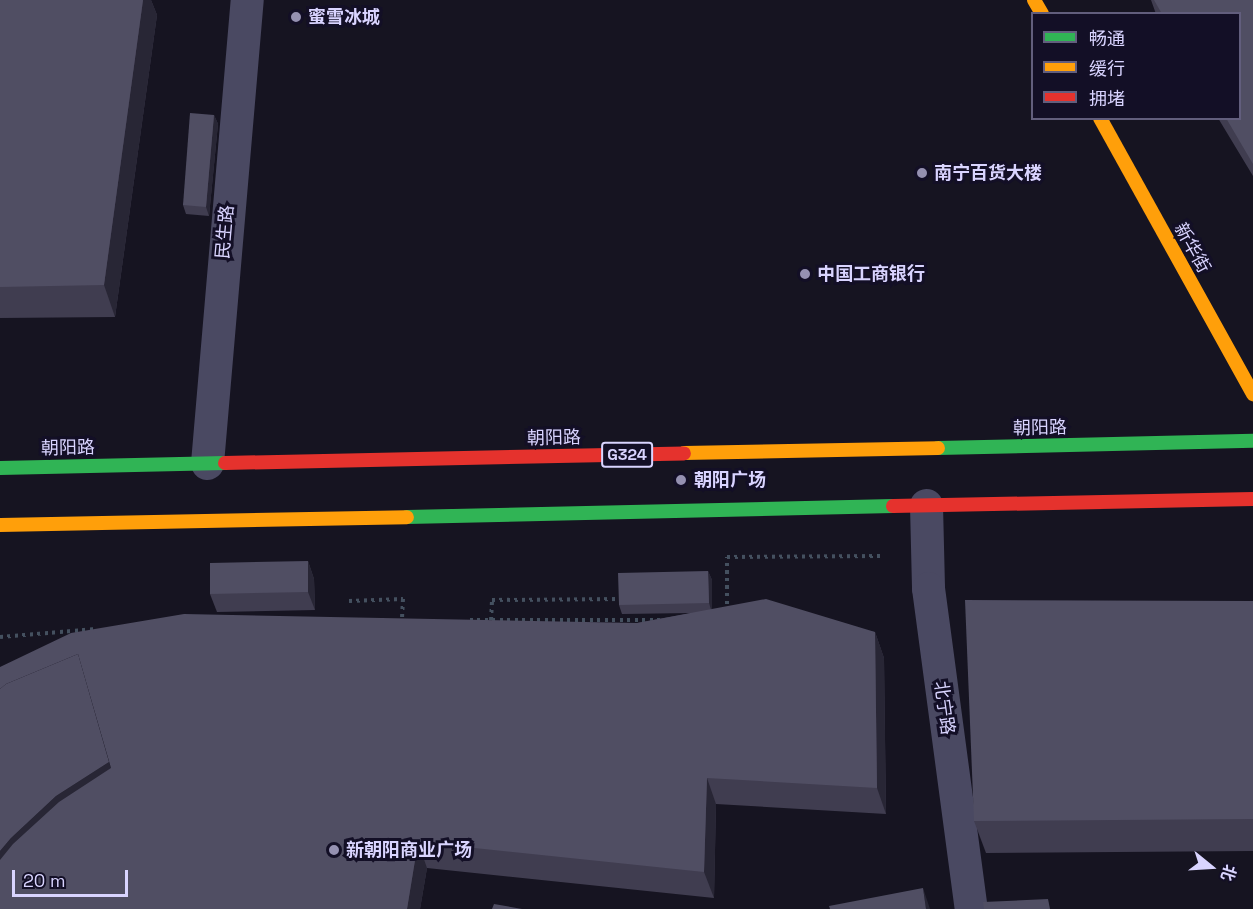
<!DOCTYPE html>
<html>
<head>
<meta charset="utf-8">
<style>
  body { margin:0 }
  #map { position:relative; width:1253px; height:909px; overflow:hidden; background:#161421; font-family:"Space Grotesk","Noto Sans SC",sans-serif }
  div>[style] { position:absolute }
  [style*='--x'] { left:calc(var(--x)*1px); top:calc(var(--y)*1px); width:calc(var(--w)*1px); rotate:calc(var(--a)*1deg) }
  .path>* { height:4px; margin-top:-2px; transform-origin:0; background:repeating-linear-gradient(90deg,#44505f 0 3px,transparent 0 7.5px) }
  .street>* { height:33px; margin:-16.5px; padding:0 16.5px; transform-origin:16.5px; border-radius:16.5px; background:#4a4962 }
  .fast>* { height:14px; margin:-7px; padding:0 7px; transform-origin:7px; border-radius:7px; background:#30b455 }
  .slow>* { height:14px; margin:-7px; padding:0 7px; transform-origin:7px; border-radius:7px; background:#ff9f0a }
  .jam>* { height:14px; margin:-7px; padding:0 7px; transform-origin:7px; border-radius:7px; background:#e5322d }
  .wall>* { inset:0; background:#403d50 }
  .shaded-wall>* { inset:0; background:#282635 }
  .building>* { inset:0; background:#504e63 }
  .dots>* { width:16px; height:16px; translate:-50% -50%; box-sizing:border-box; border:3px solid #130f26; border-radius:50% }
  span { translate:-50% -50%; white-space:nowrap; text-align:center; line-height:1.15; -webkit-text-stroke:6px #130f26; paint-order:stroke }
  .shield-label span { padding:2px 4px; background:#130f26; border:2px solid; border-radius:4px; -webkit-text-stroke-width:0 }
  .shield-label { font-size:16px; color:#d9d4ff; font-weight:700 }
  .poi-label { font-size:18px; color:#d9d4ff; font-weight:700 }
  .left { translate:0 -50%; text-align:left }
  .street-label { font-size:18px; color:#d9d4ff }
  .legend { position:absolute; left:1031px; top:12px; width:210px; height:108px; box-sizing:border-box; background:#130f26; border:2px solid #625e7d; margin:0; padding:8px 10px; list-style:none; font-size:18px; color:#d9d4ff }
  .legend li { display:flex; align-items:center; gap:12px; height:30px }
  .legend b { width:30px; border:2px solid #625e7d }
  .north { position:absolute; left:1181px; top:837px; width:60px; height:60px; -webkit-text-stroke:4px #130f26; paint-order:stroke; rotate:108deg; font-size:16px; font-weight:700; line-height:24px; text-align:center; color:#d9d4ff }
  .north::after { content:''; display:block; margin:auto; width:21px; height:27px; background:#d9d4ff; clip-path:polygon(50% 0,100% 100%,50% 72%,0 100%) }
  .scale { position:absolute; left:12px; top:870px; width:116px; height:27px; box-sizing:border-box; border:3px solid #d9d4ff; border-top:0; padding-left:8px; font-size:18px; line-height:21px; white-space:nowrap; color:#d9d4ff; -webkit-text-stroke:4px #130f26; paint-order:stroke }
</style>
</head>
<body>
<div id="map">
  <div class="path">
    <i style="--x:349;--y:601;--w:54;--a:-2.1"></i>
    <i style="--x:403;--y:599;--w:22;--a:93"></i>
    <i style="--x:727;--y:611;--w:54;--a:-90"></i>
    <i style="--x:727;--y:557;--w:155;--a:-0.4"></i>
    <i style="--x:470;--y:620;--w:190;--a:0"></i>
    <i style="--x:491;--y:620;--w:20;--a:-87"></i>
    <i style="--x:492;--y:600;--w:129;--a:-0.4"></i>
    <i style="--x:0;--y:637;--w:96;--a:-4.8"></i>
  </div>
  <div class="street">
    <i style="--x:207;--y:463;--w:465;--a:-85.1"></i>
    <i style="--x:926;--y:505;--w:83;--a:88.6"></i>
    <i style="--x:928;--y:588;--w:324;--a:82.4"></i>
  </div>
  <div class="fast">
    <i style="--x:938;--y:448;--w:315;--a:-1.3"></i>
    <i style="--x:0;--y:468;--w:225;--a:-1.3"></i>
    <i style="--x:407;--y:517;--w:486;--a:-1.3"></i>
  </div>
  <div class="slow">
    <i style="--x:1034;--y:0;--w:16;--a:60"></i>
    <i style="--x:1100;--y:118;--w:316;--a:61"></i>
    <i style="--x:684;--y:453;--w:254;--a:-1.1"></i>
    <i style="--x:0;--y:525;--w:407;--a:-1.1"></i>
  </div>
  <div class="jam">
    <i style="--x:225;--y:463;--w:459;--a:-1.2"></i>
    <i style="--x:893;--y:506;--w:360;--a:-1.1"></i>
  </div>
  <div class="wall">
    <i style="clip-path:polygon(0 0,151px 0,157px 15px,115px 317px,0 318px)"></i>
    <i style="clip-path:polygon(1151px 0,1253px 0,1253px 176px,1218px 118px,1239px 118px,1239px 14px,1156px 14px)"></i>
    <i style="clip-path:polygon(214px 115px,218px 124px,209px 216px,186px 214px,183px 205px)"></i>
    <i style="clip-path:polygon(308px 561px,314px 579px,315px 610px,217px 612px,210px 594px)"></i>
    <i style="clip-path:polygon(708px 571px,712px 580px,712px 609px,875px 632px,884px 658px,886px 814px,716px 804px,714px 898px,427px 868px,420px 909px,0 909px,637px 623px,692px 613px,622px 614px,619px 605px)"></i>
    <i style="clip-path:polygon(1253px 601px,1253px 851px,986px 853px,974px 821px)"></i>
  </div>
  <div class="shaded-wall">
    <i style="clip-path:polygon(143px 0,151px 0,157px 15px,115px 317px,104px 285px)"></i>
    <i style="clip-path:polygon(214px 115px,218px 124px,209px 216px,206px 207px)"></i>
    <i style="clip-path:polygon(308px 561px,314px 579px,315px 610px,308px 592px)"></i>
    <i style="clip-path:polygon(708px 571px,712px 580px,712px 613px,709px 603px)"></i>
    <i style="clip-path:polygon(875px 632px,884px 658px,886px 814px,877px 788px)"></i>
    <i style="clip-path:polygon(109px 762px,120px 793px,0 897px,0 851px,11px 838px,56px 796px)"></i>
    <i style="clip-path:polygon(707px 778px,716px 804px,714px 898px,704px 872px)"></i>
    <i style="clip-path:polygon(418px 842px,427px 868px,420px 909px,407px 909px)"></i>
    <i style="clip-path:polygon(923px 888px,930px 909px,926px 909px)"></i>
  </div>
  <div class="building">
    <i style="clip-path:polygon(0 0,143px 0,104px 285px,0 287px)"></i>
    <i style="clip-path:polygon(1154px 0,1253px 0,1253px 164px,1226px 118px,1239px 118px,1239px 14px,1162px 14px)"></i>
    <i style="clip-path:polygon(190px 113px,214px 115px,206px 207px,183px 205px)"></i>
    <i style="clip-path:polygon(308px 561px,308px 592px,210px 594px,210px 563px)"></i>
    <i style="clip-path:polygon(708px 571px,709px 603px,619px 605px,618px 573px)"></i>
    <i style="clip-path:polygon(766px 599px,875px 632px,877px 788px,707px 778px,704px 872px,418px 842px,407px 909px,0 909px,0 860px,13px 844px,59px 802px,111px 768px,78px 654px,6px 684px,0 689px,0 667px,71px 633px,184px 614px,637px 623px)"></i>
    <i style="clip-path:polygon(965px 600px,1253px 601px,1253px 819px,974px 821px)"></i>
    <i style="clip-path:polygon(78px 654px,109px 762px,56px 796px,11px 838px,0 851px,0 689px,6px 684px)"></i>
    <i style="clip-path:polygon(923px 888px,926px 909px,830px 909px,829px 906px)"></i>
    <i style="clip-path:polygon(1048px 899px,1050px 909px,984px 909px,983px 902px)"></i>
    <i style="clip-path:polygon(494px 904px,522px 909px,492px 909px)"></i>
  </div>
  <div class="dots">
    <i style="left:296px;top:17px;background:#9591b1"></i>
    <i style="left:922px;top:173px;background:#9591b1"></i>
    <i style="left:805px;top:274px;background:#9591b1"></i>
    <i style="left:681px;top:480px;background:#9591b1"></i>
    <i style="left:334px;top:850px;background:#9591b1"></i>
  </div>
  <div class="shield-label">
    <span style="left:627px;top:455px">G324</span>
  </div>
  <div class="poi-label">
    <span class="left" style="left:308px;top:17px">蜜雪冰城</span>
    <span class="left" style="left:934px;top:173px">南宁百货大楼</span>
    <span class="left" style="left:817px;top:274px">中国工商银行</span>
    <span class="left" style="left:694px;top:480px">朝阳广场</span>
    <span class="left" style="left:346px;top:850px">新朝阳商业广场</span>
  </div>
  <div class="street-label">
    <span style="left:225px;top:232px;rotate:-85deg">民生路</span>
    <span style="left:1192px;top:248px;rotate:61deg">新华街</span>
    <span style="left:1040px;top:428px;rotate:-1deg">朝阳路</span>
    <span style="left:554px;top:438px;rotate:-1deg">朝阳路</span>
    <span style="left:68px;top:448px;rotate:-1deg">朝阳路</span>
    <span style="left:944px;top:708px;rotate:82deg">北宁路</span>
  </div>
  <ul class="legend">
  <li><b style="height:8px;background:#30b455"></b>畅通</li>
  <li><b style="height:8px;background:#ff9f0a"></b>缓行</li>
  <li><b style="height:8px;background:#e5322d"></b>拥堵</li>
  </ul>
  <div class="north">北</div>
  <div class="scale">20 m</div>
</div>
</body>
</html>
